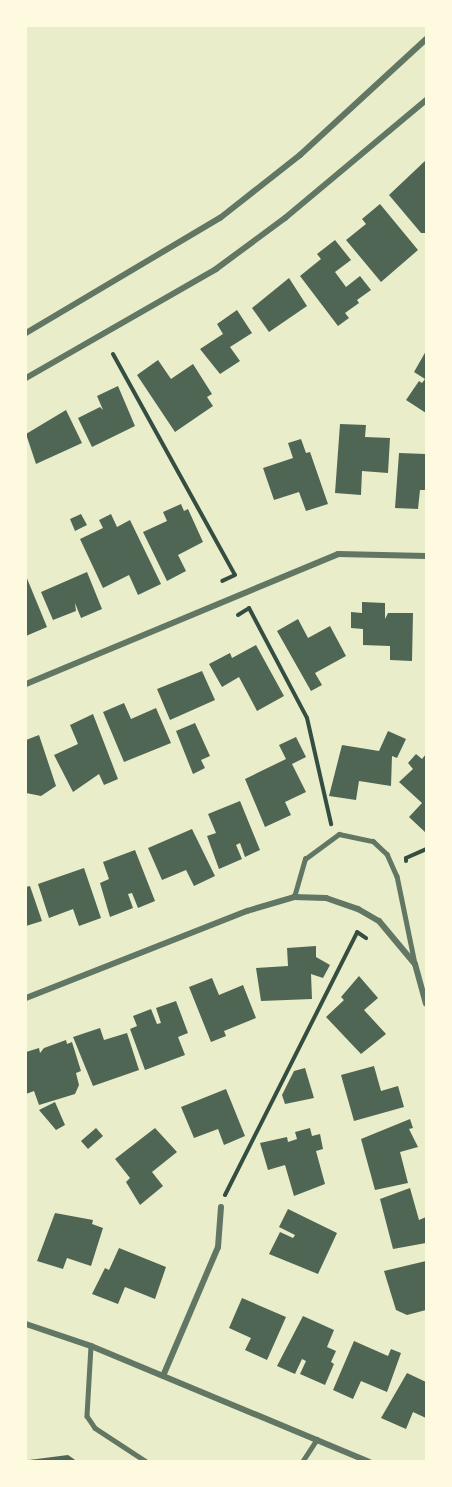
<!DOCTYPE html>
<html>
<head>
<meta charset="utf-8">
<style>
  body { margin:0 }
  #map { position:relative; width:452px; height:1487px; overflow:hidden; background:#e9edc9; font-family:"PT Sans",sans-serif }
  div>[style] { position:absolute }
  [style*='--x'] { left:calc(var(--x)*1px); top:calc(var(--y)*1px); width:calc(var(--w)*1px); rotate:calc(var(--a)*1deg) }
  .building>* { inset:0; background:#4f6655 }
  .path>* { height:4px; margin:-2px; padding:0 2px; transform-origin:2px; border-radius:2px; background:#344e41 }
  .service>* { height:4.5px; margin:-2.25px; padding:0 2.25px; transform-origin:2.25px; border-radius:2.25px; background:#617663 }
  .minor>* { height:6px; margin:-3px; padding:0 3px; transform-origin:3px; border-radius:3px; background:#617663 }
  span { translate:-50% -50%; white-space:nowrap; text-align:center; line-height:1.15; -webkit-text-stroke:5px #fefae0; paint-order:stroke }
  .frame { position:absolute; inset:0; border:27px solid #fefae0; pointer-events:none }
</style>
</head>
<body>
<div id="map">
  <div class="building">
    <i style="clip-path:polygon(426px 160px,426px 233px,421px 233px,389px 195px)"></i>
    <i style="clip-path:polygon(380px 204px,418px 250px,381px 282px,346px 240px,366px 224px,362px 219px)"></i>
    <i style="clip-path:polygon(335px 240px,351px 260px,335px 272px,346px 287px,360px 276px,371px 290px,357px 300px,359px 303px,345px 313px,349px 318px,338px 326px,300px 276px,321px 259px,317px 254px)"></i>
    <i style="clip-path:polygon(289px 278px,307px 306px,269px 332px,252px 308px)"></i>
    <i style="clip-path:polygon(237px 310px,252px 333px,230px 347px,240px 361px,220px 374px,200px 349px,223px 334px,217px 324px)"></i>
    <i style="clip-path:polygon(426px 351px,426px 413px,406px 400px,419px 381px,422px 383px,425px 379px,414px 372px)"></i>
    <i style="clip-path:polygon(158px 360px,171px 379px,193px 364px,212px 394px,207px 397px,213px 406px,175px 432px,137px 375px)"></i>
    <i style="clip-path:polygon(118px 386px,135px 426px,92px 447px,78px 418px,100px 407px,103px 410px,97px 396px)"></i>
    <i style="clip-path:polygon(66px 410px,82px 443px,36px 464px,26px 434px)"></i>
    <i style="clip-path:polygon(340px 424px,366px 425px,365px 437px,390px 438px,388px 473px,362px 471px,361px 495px,335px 493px)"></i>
    <i style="clip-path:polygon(301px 439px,306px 453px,310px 452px,328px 504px,306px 511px,299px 492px,274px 500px,263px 468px,293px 458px,288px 443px)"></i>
    <i style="clip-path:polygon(399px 453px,426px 454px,426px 490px,420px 490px,418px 509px,395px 508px)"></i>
    <i style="clip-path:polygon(181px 504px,184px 511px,188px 509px,203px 542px,178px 555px,186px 571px,167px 581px,143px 532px,167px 521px,163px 512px)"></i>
    <i style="clip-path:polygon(81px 514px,87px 525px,75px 531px,70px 519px)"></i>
    <i style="clip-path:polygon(111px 514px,117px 527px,130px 520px,161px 584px,138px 595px,129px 575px,103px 588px,80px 539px,103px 528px,99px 520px)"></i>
    <i style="clip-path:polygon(87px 572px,102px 609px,81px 618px,75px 603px,76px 611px,53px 620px,41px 592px)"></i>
    <i style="clip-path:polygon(26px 576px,47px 627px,26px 636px)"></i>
    <i style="clip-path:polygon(362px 602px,385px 603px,385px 619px,388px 613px,413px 613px,412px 661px,390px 660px,390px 646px,363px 645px,363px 629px,351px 628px,351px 612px,362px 613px)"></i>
    <i style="clip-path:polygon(298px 619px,308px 638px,330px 626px,346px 656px,315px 673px,322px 685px,311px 691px,277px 631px)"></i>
    <i style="clip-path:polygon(256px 645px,284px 696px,257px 711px,239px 677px,222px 687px,209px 664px,230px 653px,232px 658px)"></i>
    <i style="clip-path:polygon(202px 671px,215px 700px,170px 720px,157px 689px)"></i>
    <i style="clip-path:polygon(124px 703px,131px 719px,156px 708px,171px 743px,124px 762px,103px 712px)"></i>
    <i style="clip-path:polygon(93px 714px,118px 779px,104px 785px,99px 774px,73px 792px,54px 755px,78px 744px,70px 725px)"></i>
    <i style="clip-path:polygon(195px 723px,210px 756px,201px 760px,205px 768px,193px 774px,176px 731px)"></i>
    <i style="clip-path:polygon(388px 731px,406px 739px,397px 758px,392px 756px,391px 786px,359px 781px,356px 800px,329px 796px,342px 745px,379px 751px)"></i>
    <i style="clip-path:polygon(39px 735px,56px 786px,41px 796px,26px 793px,26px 740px)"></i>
    <i style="clip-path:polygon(296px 737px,306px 757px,292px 764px,306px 792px,285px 802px,291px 815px,265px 827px,245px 779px,286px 759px,279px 745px)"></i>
    <i style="clip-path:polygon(416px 754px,422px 759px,426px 754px,426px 833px,409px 817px,422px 803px,399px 782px,413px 769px,408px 763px)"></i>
    <i style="clip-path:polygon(240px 801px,260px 850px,245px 857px,240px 843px,236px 845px,242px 859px,219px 869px,207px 836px,216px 833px,208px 814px)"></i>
    <i style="clip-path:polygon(192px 829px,215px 876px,194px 886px,186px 870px,162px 880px,148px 848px)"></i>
    <i style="clip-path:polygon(135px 850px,155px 901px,138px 908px,132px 893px,128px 894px,133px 908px,110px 917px,100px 883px,109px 879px,103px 862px)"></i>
    <i style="clip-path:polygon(84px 868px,101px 918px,79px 926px,73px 909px,49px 918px,38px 884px)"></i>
    <i style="clip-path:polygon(30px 886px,42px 921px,26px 926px,26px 887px)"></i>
    <i style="clip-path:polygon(316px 946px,316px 957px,330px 965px,323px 978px,311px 974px,312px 999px,261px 1001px,256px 968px,288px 966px,287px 948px)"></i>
    <i style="clip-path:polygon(359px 976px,378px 998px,364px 1010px,386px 1034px,361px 1054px,326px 1017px,344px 1000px,341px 997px)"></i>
    <i style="clip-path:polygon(212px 978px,219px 995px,243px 985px,256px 1018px,224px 1031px,226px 1036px,211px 1042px,189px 987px)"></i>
    <i style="clip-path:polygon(176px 1001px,188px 1033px,178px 1037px,185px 1055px,145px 1070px,130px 1029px,137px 1026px,133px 1016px,151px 1009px,157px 1024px,161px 1023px,156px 1008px)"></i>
    <i style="clip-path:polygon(100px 1028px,104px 1040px,127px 1033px,139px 1070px,93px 1086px,73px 1037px)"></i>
    <i style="clip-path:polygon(66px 1040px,67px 1044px,72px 1042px,81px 1071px,76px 1073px,79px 1085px,75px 1094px,39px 1105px,34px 1091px,26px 1094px,26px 1052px,39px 1048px,40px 1053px,44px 1048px)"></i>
    <i style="clip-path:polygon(374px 1066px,381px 1091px,398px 1086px,404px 1107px,354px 1121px,341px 1075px)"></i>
    <i style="clip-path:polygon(305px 1068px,314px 1098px,285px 1104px,282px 1095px,294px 1071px)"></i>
    <i style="clip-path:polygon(226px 1089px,245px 1136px,224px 1145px,218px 1129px,194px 1138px,181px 1107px)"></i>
    <i style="clip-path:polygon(55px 1102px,65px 1125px,56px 1130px,39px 1110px)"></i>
    <i style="clip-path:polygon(410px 1119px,413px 1128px,409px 1129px,418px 1147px,400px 1152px,408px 1183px,375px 1190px,361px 1139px)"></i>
    <i style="clip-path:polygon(96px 1128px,103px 1136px,88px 1149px,81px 1141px)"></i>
    <i style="clip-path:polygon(155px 1128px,177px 1152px,152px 1172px,163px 1186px,140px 1205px,126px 1182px,130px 1178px,115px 1159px)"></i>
    <i style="clip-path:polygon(310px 1128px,312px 1136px,320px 1134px,323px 1149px,316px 1151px,325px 1184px,294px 1196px,285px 1165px,268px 1170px,260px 1143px,287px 1137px,288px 1142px,297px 1139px,295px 1132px)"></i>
    <i style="clip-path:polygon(410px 1188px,419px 1220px,426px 1217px,426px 1243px,393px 1249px,380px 1199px)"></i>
    <i style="clip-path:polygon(288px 1209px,337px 1233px,318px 1274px,269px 1254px,280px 1232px,293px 1238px,295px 1235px,279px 1227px)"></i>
    <i style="clip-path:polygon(55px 1213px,93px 1220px,92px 1224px,103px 1228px,91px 1266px,67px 1258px,63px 1269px,37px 1261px)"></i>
    <i style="clip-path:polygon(119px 1248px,166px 1267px,155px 1299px,125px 1287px,118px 1304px,92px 1294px,105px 1268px,109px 1270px)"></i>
    <i style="clip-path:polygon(426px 1261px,426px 1310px,407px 1315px,396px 1310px,384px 1271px)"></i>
    <i style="clip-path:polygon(242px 1298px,286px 1317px,267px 1360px,245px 1350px,251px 1338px,229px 1328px)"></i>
    <i style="clip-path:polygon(303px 1316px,334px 1330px,327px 1347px,336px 1351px,331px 1362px,334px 1364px,325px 1385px,300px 1374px,306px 1361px,302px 1359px,295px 1374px,277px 1366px)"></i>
    <i style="clip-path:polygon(354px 1341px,388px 1356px,391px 1349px,401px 1353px,387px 1392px,361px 1381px,353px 1399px,333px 1390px)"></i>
    <i style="clip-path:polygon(407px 1373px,426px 1382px,426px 1418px,413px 1412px,406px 1429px,381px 1418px)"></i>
    <i style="clip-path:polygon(68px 1455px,78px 1462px,29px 1462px,29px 1460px)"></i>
  </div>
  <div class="path">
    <i style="--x:113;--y:354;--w:252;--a:61.1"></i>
    <i style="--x:235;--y:575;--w:14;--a:155"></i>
    <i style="--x:238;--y:615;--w:13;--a:-32"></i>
    <i style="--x:249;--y:608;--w:124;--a:62.2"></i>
    <i style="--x:307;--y:718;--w:109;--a:77.2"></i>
    <i style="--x:406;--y:861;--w:3;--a:-90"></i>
    <i style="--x:406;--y:858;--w:22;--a:-24"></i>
    <i style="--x:225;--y:1195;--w:294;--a:-63.3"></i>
    <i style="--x:357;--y:932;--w:11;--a:34"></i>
  </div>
  <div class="service">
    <i style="--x:294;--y:897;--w:40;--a:-74"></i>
    <i style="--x:305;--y:859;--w:42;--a:-36.3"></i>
    <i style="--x:339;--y:834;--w:35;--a:12"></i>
    <i style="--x:373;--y:841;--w:19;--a:43"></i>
    <i style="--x:387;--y:854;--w:24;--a:66"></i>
    <i style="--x:397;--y:876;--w:90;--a:78.4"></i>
    <i style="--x:91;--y:1346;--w:70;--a:93.3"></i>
    <i style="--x:87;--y:1416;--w:14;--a:56"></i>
    <i style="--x:95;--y:1428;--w:62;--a:33.2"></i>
    <i style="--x:302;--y:1462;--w:27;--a:-57"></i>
  </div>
  <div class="minor">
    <i style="--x:26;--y:333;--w:226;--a:-30.7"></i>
    <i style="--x:220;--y:218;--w:102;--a:-38.2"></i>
    <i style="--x:300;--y:155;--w:171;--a:-42.6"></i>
    <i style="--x:26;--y:378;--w:219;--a:-29.8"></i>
    <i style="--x:216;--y:269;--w:86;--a:-36.5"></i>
    <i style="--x:285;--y:218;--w:184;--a:-39.9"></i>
    <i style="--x:26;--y:684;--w:338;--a:-22.6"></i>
    <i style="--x:338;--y:554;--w:88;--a:1.3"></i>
    <i style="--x:26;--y:998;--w:238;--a:-21.5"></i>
    <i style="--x:247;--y:911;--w:49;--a:-16.6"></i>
    <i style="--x:294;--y:897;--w:32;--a:2"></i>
    <i style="--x:326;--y:898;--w:34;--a:19"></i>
    <i style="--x:358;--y:909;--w:24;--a:30"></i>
    <i style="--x:379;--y:921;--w:56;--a:50.1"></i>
    <i style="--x:415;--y:964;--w:41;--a:74.6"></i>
    <i style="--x:26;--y:1324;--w:69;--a:18.7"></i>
    <i style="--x:91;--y:1346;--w:301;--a:22.6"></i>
    <i style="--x:163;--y:1376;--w:140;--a:-66.9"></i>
    <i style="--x:218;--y:1247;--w:40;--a:-85.7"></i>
  </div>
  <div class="frame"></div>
</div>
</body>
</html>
